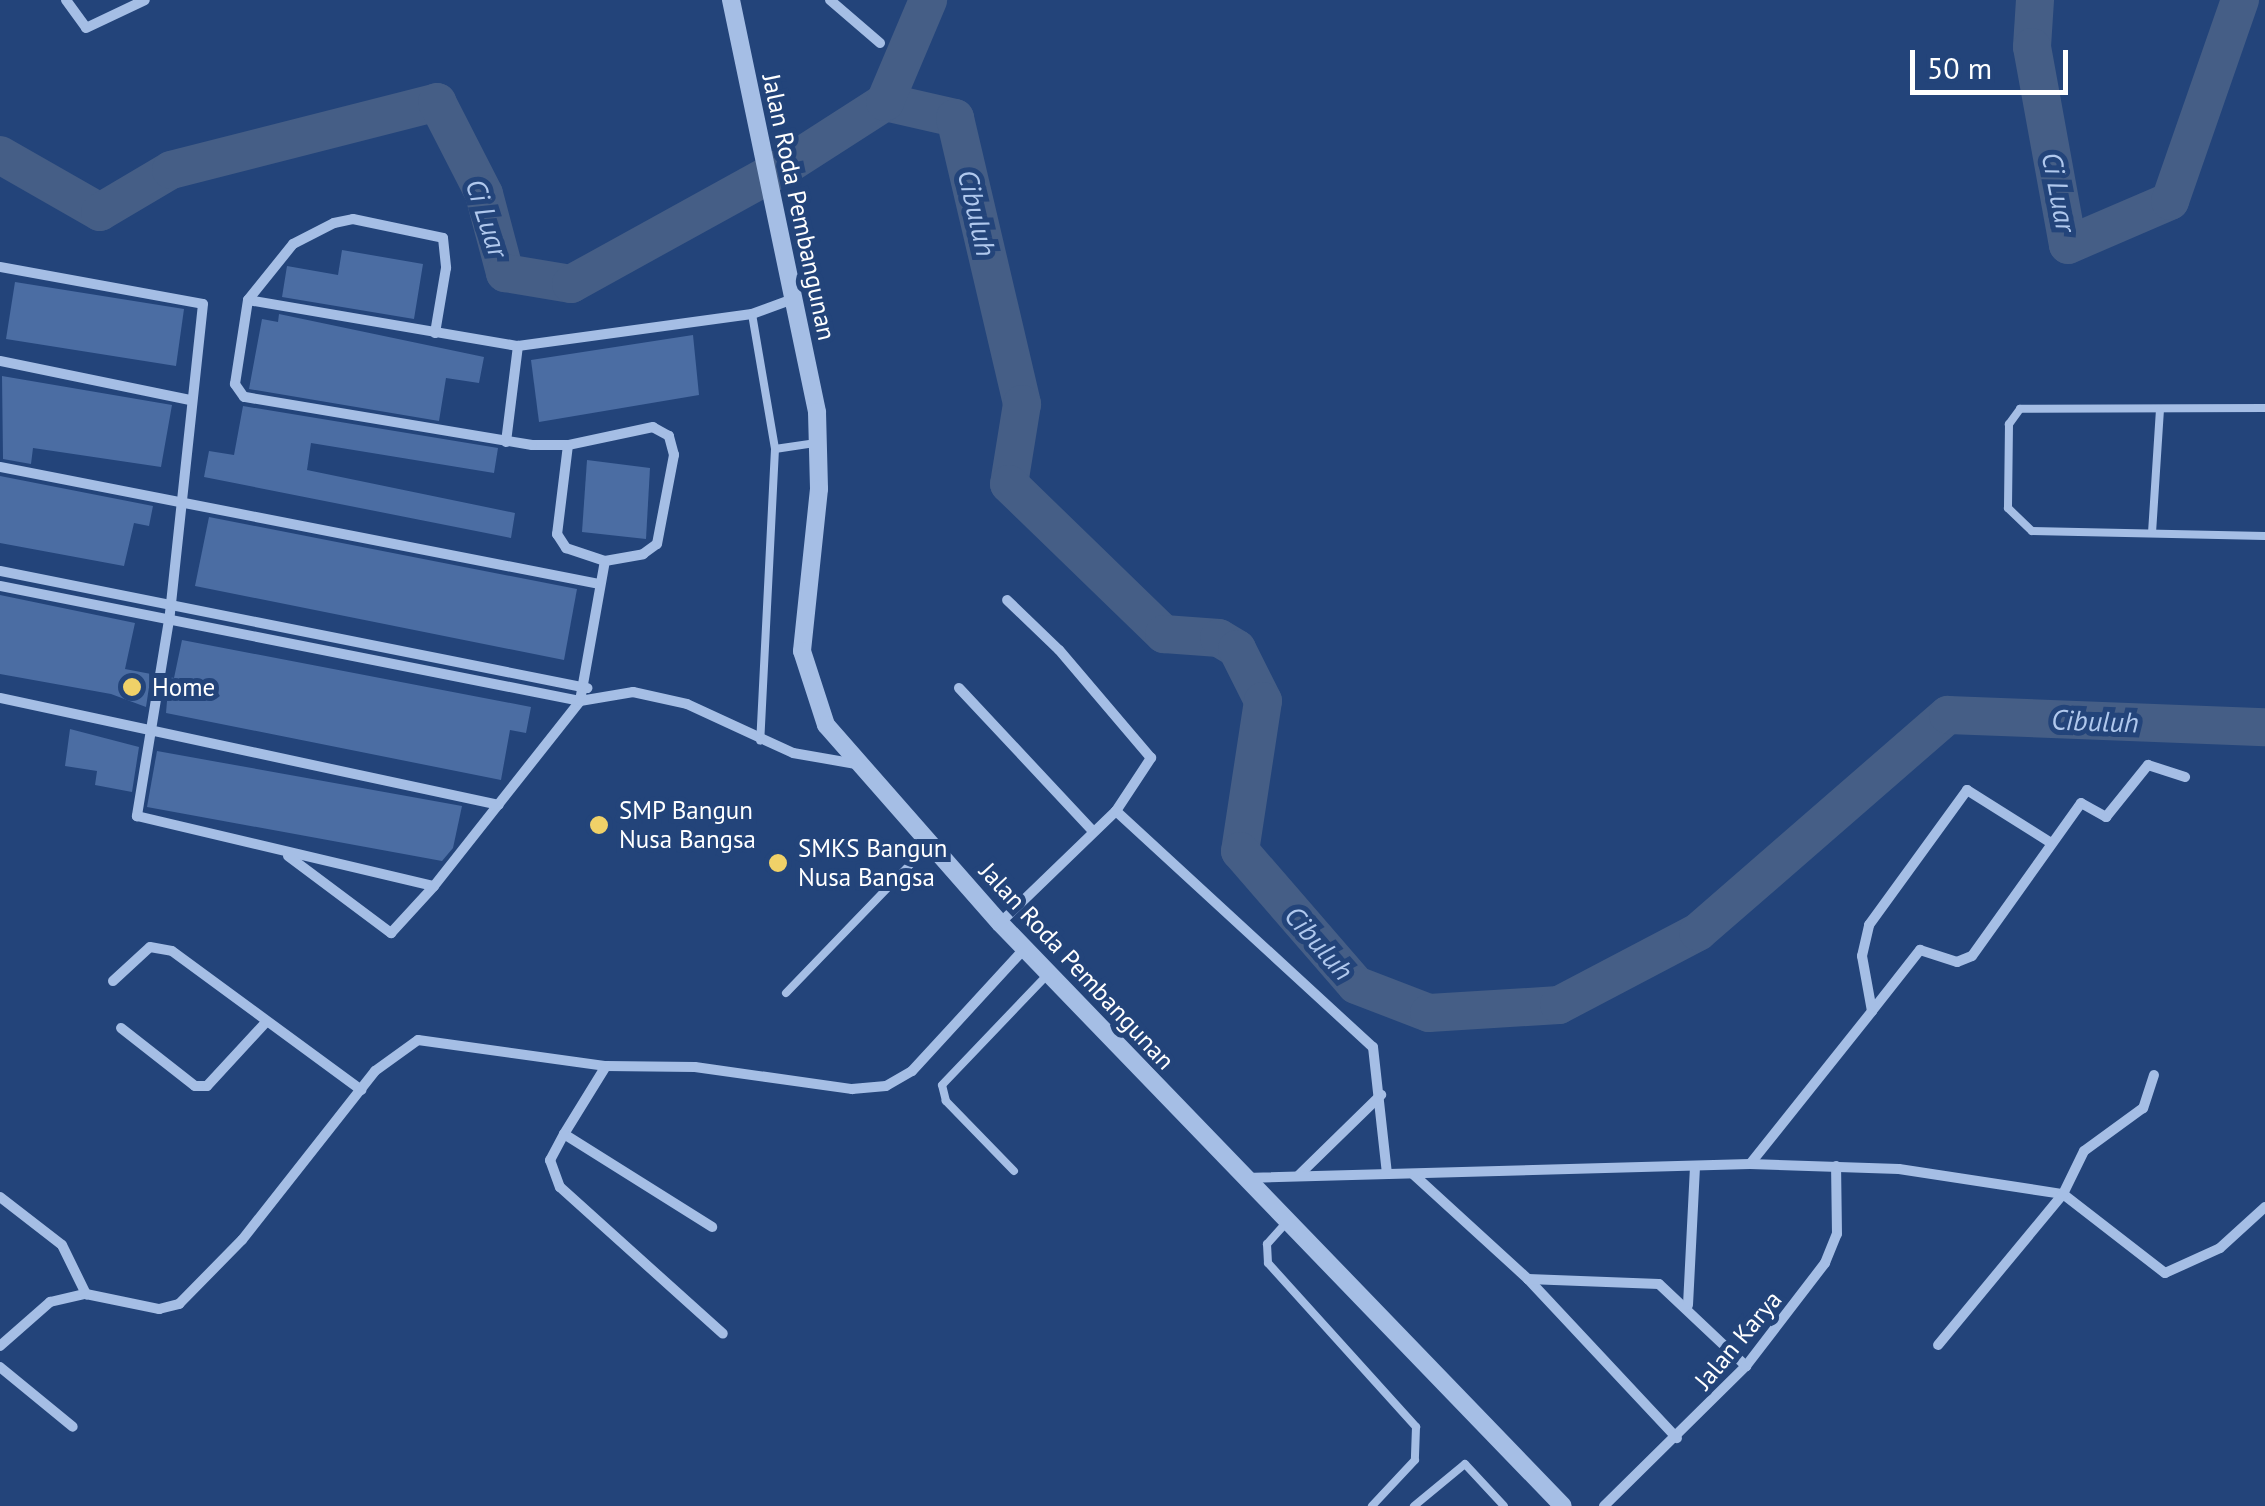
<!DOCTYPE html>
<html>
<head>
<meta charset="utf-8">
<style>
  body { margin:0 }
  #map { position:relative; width:2265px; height:1506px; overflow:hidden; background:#23447a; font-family:"PT Sans",sans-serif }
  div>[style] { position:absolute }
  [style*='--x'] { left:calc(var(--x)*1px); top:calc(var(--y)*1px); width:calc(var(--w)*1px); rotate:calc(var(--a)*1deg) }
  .river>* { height:38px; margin:-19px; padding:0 19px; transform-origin:19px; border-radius:19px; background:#455e86 }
  .building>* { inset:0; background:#4b6da3 }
  .service>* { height:8px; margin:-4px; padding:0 4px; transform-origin:4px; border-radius:4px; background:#a5bee5 }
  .minor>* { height:10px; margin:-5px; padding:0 5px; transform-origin:5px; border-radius:5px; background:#a5bee5 }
  .tertiary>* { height:18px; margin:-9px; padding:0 9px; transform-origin:9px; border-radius:9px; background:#a5bee5 }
  .dots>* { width:28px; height:28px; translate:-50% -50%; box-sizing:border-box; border:5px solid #23447a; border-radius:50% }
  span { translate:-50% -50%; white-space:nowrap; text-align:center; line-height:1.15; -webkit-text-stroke:10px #23447a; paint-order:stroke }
  .street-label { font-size:25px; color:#fff }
  .poi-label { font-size:25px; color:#fff }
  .left { translate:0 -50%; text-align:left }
  .water-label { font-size:28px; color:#b0c8ed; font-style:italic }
  .scale { position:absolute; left:1910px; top:50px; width:158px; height:45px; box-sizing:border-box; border:5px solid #fff; border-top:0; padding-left:12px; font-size:30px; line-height:35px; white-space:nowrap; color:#fff; -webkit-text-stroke:8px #23447a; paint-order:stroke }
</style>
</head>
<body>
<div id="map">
  <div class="river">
    <i style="--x:2035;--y:0;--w:47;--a:93.7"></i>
    <i style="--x:2032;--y:47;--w:201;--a:79.7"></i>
    <i style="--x:2068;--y:245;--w:111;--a:-23.3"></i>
    <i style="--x:2170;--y:201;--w:213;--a:-70.8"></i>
    <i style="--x:885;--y:102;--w:72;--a:12.9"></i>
    <i style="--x:955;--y:118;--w:294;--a:76.8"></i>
    <i style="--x:1022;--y:404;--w:81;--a:99.2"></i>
    <i style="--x:1009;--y:484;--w:216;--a:44.1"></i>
    <i style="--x:1164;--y:634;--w:55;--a:4.2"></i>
    <i style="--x:1219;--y:638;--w:21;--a:31"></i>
    <i style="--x:1237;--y:649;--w:58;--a:63.4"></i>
    <i style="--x:1263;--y:701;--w:152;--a:98.7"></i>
    <i style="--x:1240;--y:851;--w:177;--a:49.1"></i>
    <i style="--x:1356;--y:985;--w:78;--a:21"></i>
    <i style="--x:1429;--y:1013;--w:130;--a:-3.5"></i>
    <i style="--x:1559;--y:1005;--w:157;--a:-27.7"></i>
    <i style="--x:1698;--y:932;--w:331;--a:-41"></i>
    <i style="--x:1948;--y:715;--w:317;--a:2.2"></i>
    <i style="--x:0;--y:155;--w:115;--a:29.7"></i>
    <i style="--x:100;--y:212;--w:82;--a:-30.6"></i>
    <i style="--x:171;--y:170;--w:275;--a:-14.3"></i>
    <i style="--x:437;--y:102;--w:103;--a:62.9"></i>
    <i style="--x:484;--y:194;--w:82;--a:75.1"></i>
    <i style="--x:505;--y:273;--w:67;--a:9.5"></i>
    <i style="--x:571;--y:284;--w:247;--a:-28.9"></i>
    <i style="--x:787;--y:165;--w:117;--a:-32.7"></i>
    <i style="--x:885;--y:102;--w:111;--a:-67.1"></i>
  </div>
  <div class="building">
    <i style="clip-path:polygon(342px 250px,423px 264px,414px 319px,282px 297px,287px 266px,338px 275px)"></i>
    <i style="clip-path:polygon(15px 282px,184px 309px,176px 366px,6px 339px)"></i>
    <i style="clip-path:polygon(279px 314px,484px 357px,479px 383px,446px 378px,439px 421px,249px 389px,262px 319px,278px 322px)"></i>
    <i style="clip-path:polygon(693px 335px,699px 395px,539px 422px,531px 360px)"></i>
    <i style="clip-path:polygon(2px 376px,172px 405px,161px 467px,33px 448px,31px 464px,3px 459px)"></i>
    <i style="clip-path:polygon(243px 406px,498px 448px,494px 473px,311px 443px,307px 470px,515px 513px,511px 538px,204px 477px,209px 451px,234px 455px)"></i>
    <i style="clip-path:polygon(587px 460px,650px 468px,646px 539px,582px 532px)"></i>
    <i style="clip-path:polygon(0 476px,153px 506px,149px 526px,134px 523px,124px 566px,0 543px)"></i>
    <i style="clip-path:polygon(209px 517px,577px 589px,564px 660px,195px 586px)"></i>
    <i style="clip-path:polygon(0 595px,135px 623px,125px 669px,151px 674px,146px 707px,111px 694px,0 674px)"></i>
    <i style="clip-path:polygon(182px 640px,531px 707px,526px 733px,510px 730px,501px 780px,166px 713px,169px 677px,174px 678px)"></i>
    <i style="clip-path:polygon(70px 729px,139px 747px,132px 792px,95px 785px,97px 771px,65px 766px)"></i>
    <i style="clip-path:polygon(157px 751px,462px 806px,453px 848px,442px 861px,147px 807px)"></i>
  </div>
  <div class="service">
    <i style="--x:752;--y:314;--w:137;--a:80.3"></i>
    <i style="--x:775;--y:449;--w:292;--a:92.9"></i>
    <i style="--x:2265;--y:408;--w:245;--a:179.8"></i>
    <i style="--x:2020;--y:409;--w:19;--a:126"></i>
    <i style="--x:2009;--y:424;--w:84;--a:90.7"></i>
    <i style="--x:2008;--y:508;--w:33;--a:44"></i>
    <i style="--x:2032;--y:531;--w:233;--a:1.2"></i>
    <i style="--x:775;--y:449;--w:40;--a:-8.5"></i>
    <i style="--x:2152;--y:533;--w:123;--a:-86.3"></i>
    <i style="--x:786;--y:993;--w:207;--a:-46"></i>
    <i style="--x:1014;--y:1171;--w:98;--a:-134.2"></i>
    <i style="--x:946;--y:1101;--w:16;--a:-104"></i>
    <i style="--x:942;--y:1085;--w:155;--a:-46.3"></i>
    <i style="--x:1285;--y:1224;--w:27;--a:132"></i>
    <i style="--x:1267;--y:1244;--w:19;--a:87"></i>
    <i style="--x:1268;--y:1263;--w:221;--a:47.9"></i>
    <i style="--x:1416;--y:1427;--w:33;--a:92"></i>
    <i style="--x:1415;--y:1460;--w:63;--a:133.1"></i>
    <i style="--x:1414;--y:1506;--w:66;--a:-39.5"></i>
    <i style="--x:1465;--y:1464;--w:57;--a:47.1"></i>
  </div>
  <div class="minor">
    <i style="--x:66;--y:0;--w:34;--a:54"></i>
    <i style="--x:86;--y:28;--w:65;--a:-25.4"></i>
    <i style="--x:830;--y:0;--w:66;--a:40.7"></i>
    <i style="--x:0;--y:267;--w:206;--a:10.3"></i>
    <i style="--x:203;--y:304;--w:318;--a:96.1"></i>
    <i style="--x:169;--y:620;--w:199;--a:99.3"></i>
    <i style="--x:137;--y:816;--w:305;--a:13.3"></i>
    <i style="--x:434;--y:886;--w:236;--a:-51.7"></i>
    <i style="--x:580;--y:701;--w:142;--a:-79.9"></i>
    <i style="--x:605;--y:561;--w:39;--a:-10"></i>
    <i style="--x:643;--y:554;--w:17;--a:-36"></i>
    <i style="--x:657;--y:544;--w:91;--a:-79.2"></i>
    <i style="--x:674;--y:455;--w:20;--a:-105"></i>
    <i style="--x:669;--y:436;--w:18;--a:-151"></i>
    <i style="--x:653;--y:427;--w:87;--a:168"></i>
    <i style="--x:568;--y:445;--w:36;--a:180"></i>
    <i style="--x:532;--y:445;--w:292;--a:-170.5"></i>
    <i style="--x:244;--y:397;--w:16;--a:-125"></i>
    <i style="--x:235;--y:384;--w:85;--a:-81.2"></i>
    <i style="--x:248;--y:300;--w:72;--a:-51.2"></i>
    <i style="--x:293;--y:244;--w:46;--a:-27.1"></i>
    <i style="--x:334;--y:223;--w:19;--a:-12"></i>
    <i style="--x:353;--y:219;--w:92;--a:11.9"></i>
    <i style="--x:443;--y:238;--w:30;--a:84"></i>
    <i style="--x:446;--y:268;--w:66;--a:99.6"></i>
    <i style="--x:248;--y:300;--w:274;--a:9.7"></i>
    <i style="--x:518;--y:346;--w:236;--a:-7.8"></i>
    <i style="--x:752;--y:314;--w:40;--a:-20.2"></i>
    <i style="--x:0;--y:361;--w:194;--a:11.6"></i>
    <i style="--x:506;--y:442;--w:97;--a:-82.9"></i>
    <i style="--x:568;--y:445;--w:90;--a:97"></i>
    <i style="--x:557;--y:534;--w:17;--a:57"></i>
    <i style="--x:566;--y:548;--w:41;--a:18.4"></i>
    <i style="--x:0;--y:467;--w:610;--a:11.05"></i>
    <i style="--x:0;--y:571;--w:599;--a:11.27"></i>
    <i style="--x:0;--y:586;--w:591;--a:11.21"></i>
    <i style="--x:580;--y:701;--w:54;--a:-9.6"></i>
    <i style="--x:633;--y:692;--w:55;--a:12.5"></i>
    <i style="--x:687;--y:704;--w:117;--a:24.8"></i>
    <i style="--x:793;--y:753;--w:64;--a:9.9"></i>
    <i style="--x:959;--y:688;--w:196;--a:46.9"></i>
    <i style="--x:0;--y:698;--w:510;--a:12.1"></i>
    <i style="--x:1116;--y:811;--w:349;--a:42.6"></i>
    <i style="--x:1373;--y:1047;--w:127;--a:83.7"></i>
    <i style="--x:288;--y:856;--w:129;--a:36.8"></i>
    <i style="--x:391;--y:933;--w:64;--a:-47.5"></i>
    <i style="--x:1000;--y:923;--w:161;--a:-44"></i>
    <i style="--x:1116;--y:811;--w:64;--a:-56.6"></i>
    <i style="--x:1151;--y:758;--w:142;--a:-130.4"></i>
    <i style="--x:1059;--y:650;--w:72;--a:-136.1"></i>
    <i style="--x:113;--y:981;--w:50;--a:-42.6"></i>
    <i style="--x:150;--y:947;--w:22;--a:10"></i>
    <i style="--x:172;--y:951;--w:235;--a:36.3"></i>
    <i style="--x:1872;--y:1011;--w:78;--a:-51.8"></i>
    <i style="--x:1920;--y:950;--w:39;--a:18"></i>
    <i style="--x:1957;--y:962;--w:16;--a:-22"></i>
    <i style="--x:1972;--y:956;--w:188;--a:-54.5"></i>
    <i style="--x:2081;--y:803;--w:29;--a:29"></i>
    <i style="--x:2106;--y:817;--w:67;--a:-51.1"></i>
    <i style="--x:2148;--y:765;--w:39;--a:18"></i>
    <i style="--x:121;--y:1028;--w:94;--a:38.1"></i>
    <i style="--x:195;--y:1086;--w:12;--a:0"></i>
    <i style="--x:207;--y:1086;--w:88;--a:-47.3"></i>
    <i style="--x:606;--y:1066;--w:80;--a:121.7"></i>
    <i style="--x:564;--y:1134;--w:175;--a:32.1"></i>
    <i style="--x:2154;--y:1075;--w:35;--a:108"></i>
    <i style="--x:2143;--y:1108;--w:73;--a:143.9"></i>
    <i style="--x:2084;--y:1151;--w:48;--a:116"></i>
    <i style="--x:2063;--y:1194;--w:129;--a:37.8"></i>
    <i style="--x:2165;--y:1273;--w:60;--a:-24.4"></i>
    <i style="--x:2220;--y:1248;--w:61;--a:-42.3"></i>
    <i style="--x:564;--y:1134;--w:30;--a:118"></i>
    <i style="--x:550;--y:1160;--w:29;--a:70"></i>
    <i style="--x:560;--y:1187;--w:219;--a:42"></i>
    <i style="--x:1750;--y:1164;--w:196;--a:-51.4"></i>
    <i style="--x:1872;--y:1011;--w:56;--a:-100.3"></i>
    <i style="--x:1862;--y:956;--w:32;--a:-77"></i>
    <i style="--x:1869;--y:925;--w:167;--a:-54"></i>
    <i style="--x:1967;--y:790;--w:99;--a:32.2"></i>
    <i style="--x:1413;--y:1174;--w:156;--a:42.4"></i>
    <i style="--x:1528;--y:1279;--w:218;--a:46.9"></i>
    <i style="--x:1299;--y:1175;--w:115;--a:-44.3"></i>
    <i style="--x:1246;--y:1178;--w:504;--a:-1.59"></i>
    <i style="--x:1750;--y:1164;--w:149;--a:1.9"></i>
    <i style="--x:1899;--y:1169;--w:166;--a:8.7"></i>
    <i style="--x:2063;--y:1194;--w:196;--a:129.6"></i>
    <i style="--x:0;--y:1197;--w:78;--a:37.7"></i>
    <i style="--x:62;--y:1245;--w:55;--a:63.9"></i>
    <i style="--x:1528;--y:1279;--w:131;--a:2.2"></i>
    <i style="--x:1659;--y:1284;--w:120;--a:43.3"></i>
    <i style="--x:1688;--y:1305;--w:138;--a:-87.1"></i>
    <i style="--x:0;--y:1346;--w:67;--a:-41.3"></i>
    <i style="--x:50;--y:1302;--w:37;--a:-13"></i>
    <i style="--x:86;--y:1294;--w:75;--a:11.6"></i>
    <i style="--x:159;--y:1309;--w:21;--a:-14"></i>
    <i style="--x:179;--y:1304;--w:90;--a:-45.5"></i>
    <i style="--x:242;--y:1240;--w:215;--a:-51.8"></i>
    <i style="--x:375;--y:1071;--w:53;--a:-35.8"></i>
    <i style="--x:418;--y:1040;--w:190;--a:7.9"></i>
    <i style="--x:606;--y:1066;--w:89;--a:0.6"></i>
    <i style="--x:695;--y:1067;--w:159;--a:8"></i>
    <i style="--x:852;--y:1089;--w:34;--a:-5"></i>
    <i style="--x:886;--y:1086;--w:30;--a:-30"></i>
    <i style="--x:912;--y:1071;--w:167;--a:-47.4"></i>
    <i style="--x:0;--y:1367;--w:94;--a:39.4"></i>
    <i style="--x:1604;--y:1506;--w:199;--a:-44.6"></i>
    <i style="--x:1746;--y:1366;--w:130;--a:-52.5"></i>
    <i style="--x:1825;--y:1263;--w:31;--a:-68"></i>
    <i style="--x:1837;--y:1234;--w:68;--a:-90.8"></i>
  </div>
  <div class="tertiary">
    <i style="--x:731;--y:0;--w:421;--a:78.2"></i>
    <i style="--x:817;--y:412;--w:77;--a:88.5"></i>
    <i style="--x:819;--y:489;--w:163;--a:96"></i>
    <i style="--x:802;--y:651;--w:78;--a:72"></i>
    <i style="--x:826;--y:725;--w:264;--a:48.7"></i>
    <i style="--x:1000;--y:923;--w:810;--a:46"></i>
  </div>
  <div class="dots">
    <i style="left:132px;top:687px;background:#f0d168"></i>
    <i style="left:599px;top:825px;background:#f0d168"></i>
    <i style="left:778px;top:863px;background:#f0d168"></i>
  </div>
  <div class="street-label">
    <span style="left:799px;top:207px;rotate:78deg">Jalan Roda Pembangunan</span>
    <span style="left:1077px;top:966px;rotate:47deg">Jalan Roda Pembangunan</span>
    <span style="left:1738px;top:1340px;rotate:-50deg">Jalan Karya</span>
  </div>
  <div class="poi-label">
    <span class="left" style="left:152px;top:687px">Home</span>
    <span class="left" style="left:619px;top:825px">SMP Bangun<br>Nusa Bangsa</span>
    <span class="left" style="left:798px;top:863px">SMKS Bangun<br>Nusa Bangsa</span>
  </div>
  <div class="water-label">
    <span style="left:2059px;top:192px;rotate:79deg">Ci Luar</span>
    <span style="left:977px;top:213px;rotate:77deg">Cibuluh</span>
    <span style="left:487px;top:218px;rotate:72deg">Ci Luar</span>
    <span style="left:2095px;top:721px;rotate:2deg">Cibuluh</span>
    <span style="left:1319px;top:943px;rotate:49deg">Cibuluh</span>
  </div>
  <div class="scale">50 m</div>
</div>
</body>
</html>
